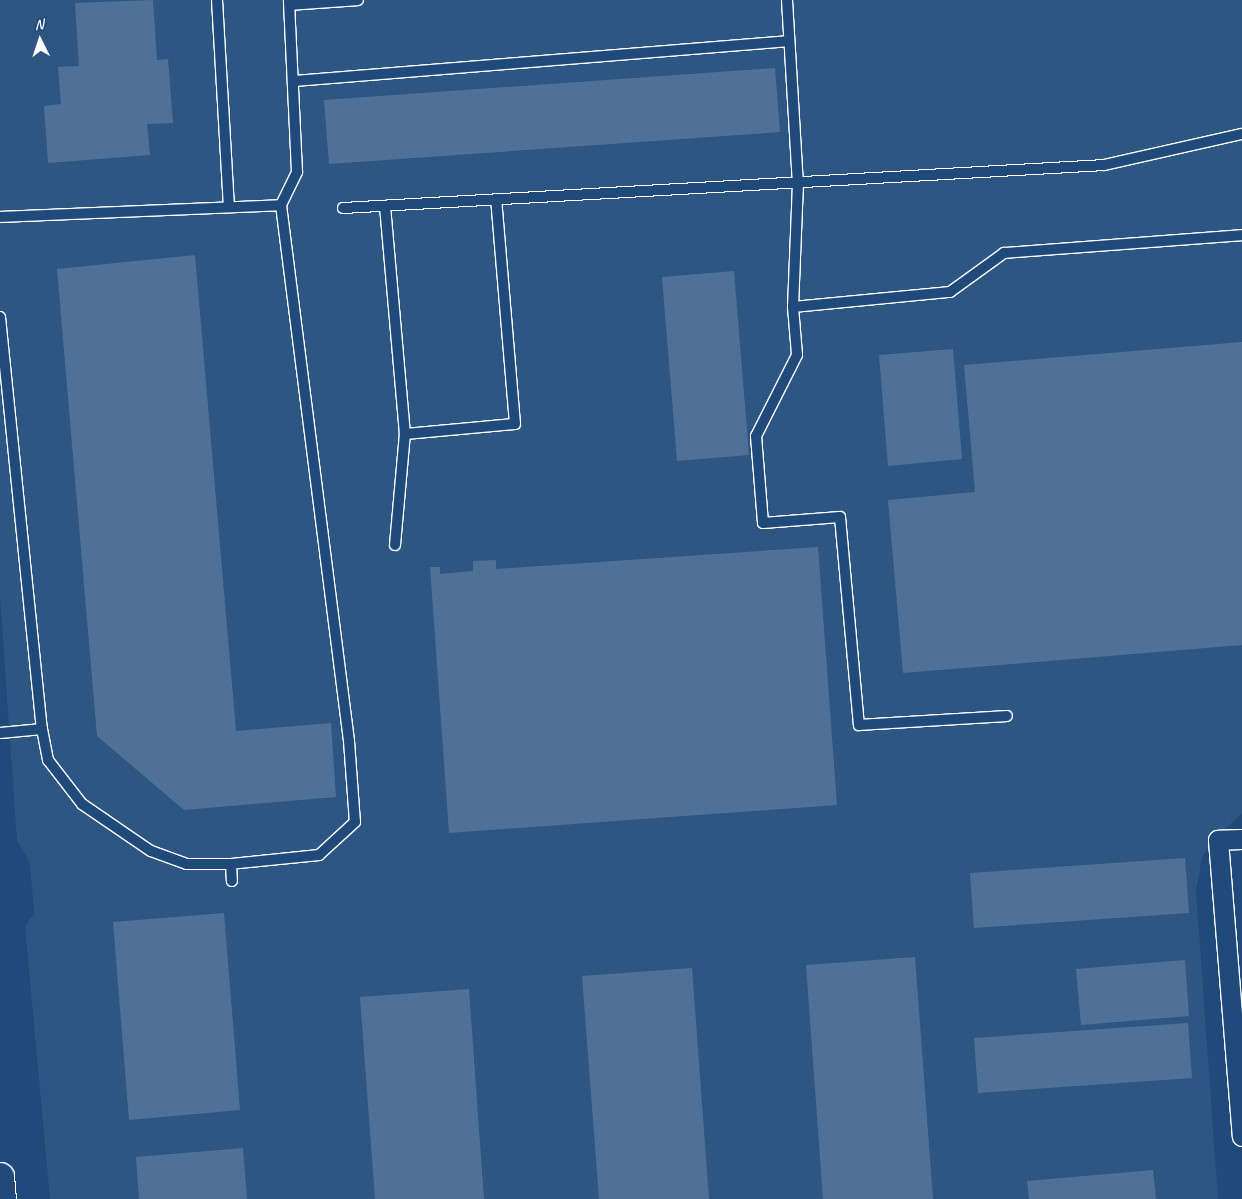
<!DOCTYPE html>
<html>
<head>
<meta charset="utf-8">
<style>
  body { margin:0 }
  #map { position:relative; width:1242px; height:1199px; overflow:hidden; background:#1f4a7a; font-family:Caveat,sans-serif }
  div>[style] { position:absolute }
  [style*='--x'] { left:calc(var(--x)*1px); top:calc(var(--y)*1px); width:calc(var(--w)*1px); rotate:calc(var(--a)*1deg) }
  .built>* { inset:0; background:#2e5683 }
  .building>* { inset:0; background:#507197 }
  .roads { filter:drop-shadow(1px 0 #fff) drop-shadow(-1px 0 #fff) drop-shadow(0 1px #fff) drop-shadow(0 -1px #fff) }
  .lane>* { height:10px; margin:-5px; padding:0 5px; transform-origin:5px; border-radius:5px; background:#1f4a7a }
  .street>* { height:19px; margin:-9.5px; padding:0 9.5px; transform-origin:9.5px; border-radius:9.5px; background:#1f4a7a }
  .secondary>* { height:28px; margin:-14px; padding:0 14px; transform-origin:14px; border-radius:14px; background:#1f4a7a }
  span { translate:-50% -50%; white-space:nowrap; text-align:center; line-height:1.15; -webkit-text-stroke:4px #1f4a7a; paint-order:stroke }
  .north { position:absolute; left:15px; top:15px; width:50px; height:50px; -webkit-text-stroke:4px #1f4a7a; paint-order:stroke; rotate:356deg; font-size:14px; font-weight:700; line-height:20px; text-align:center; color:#fff }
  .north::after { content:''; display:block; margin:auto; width:18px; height:22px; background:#fff; clip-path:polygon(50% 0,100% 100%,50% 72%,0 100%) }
</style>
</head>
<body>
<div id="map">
  <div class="built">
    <i style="clip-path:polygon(0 0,1242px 0,1242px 813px,1211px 842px,1202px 858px,1196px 890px,1218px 1199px,50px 1199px,25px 926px,34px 914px,30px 863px,17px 840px,0 597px)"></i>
  </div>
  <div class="building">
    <i style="clip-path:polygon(153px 0,157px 60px,168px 59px,173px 123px,147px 124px,150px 155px,48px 163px,44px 106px,61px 104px,58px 67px,79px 66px,75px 3px)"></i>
    <i style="clip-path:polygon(775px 68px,780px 132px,329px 164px,324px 100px)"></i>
    <i style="clip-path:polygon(195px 255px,236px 731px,331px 723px,336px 797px,184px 810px,97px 736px,57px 269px)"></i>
    <i style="clip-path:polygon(734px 271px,749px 455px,677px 461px,662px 277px)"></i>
    <i style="clip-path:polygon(1242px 342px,1242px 645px,903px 673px,888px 500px,975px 492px,964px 365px)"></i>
    <i style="clip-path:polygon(953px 349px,962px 459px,888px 466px,879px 355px)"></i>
    <i style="clip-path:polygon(818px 547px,837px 805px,449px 833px,430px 567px,440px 567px,440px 574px,473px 571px,473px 561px,496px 560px,496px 569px)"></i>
    <i style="clip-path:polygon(1185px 858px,1189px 913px,974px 928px,970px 873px)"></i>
    <i style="clip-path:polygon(224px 913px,240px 1110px,129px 1120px,113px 922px)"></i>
    <i style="clip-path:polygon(915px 957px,933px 1199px,823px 1199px,806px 965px)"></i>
    <i style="clip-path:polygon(1185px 960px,1189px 1016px,1081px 1025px,1076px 969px)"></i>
    <i style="clip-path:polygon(692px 968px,709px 1199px,599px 1199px,582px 976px)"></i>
    <i style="clip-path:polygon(469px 989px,484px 1199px,375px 1199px,360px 997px)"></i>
    <i style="clip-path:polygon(1188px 1023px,1192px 1078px,978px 1093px,974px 1038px)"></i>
    <i style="clip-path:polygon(243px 1148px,247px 1199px,139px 1199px,136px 1157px)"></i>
    <i style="clip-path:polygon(1153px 1170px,1156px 1199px,1029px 1199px,1027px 1181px)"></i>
  </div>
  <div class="roads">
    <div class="lane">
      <i style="--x:217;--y:0;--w:207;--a:86.7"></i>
      <i style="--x:787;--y:0;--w:183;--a:86.6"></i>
      <i style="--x:798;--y:183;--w:124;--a:92.3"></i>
      <i style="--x:793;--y:307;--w:48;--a:85.2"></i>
      <i style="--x:797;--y:355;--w:91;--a:116.8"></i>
      <i style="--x:756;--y:436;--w:87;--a:85.4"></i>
      <i style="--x:763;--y:523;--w:77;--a:-4.5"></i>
      <i style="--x:840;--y:517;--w:209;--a:84.8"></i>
      <i style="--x:859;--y:725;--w:148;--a:-3.5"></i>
      <i style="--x:290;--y:5;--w:68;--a:-4.2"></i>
      <i style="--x:293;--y:81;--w:497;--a:-4.6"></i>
      <i style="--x:281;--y:205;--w:37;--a:-64"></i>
      <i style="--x:297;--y:172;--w:172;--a:-92.7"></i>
      <i style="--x:385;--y:206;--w:229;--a:85"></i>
      <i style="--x:405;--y:434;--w:110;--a:-5.2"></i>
      <i style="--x:515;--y:424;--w:225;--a:-94.8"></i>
      <i style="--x:343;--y:208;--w:762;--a:-3.23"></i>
      <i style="--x:1104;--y:165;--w:141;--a:-12.7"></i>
      <i style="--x:0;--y:217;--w:281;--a:-2.4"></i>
      <i style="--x:281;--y:205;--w:540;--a:82.77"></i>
      <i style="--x:349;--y:741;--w:81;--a:85.8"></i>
      <i style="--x:355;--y:822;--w:49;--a:137.5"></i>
      <i style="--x:319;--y:855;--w:88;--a:174.2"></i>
      <i style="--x:231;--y:864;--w:17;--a:87"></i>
      <i style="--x:793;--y:307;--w:158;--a:-5.5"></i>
      <i style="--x:950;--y:292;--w:67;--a:-35.8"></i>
      <i style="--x:1004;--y:253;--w:239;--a:-4.3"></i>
      <i style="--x:0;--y:317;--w:414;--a:84.2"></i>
      <i style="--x:42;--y:729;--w:42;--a:174.6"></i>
      <i style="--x:395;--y:545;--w:111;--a:-84.9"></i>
      <i style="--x:42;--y:729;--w:32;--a:79"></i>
      <i style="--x:48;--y:760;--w:56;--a:52.3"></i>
      <i style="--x:82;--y:804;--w:83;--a:34.3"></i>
      <i style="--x:151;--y:851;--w:38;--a:20"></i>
      <i style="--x:187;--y:864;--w:44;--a:0"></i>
    </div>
    <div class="street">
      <i style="--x:1242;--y:839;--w:24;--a:178"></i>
      <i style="--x:1218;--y:840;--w:297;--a:85.4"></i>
    </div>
    <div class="secondary">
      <i style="--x:0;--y:1177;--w:22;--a:85"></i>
    </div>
  </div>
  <div class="north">N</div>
</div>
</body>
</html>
